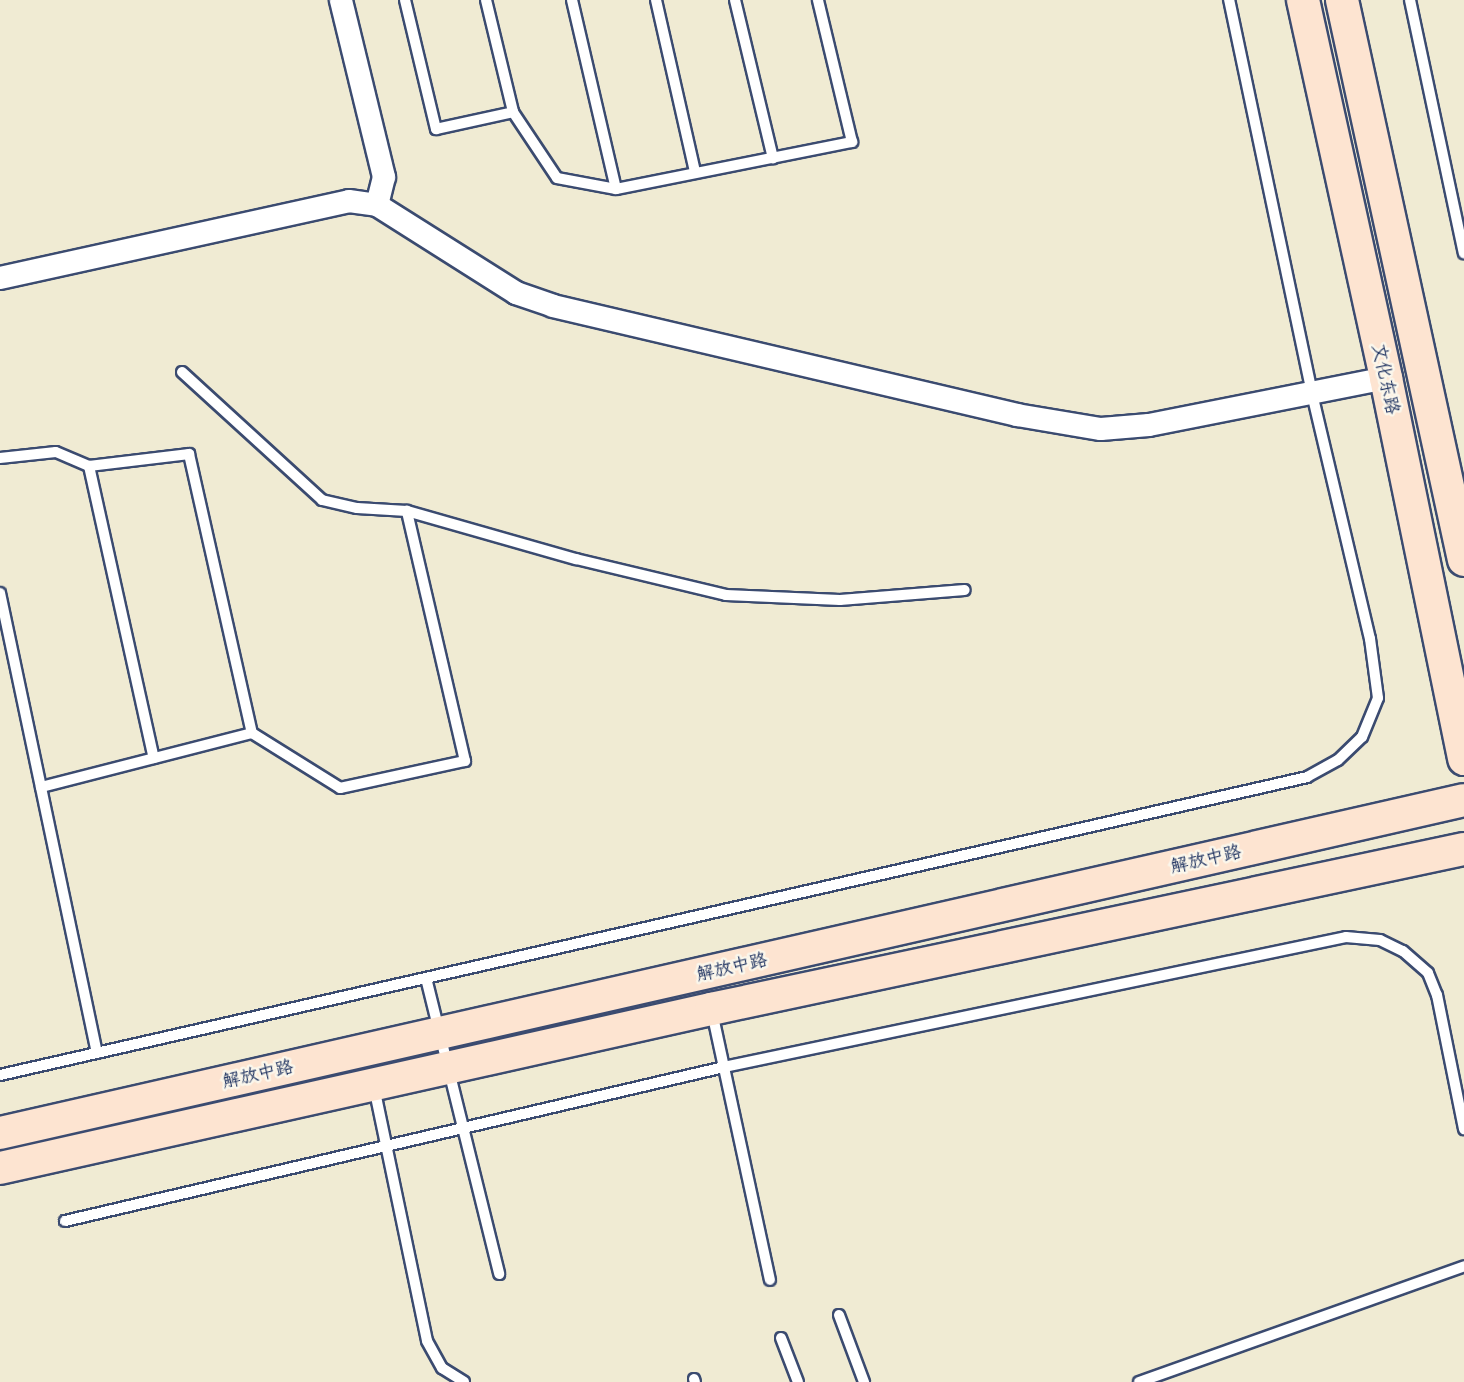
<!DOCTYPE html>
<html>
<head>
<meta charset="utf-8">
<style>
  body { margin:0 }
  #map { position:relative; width:1464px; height:1382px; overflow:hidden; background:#f0ebd3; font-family:Sriracha,"LXGW WenKai TC",sans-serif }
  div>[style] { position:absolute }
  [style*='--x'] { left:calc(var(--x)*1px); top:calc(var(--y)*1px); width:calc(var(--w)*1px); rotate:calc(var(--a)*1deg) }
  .roads { filter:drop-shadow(2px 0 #3b4b70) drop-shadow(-2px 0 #3b4b70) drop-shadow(0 2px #3b4b70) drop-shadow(0 -2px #3b4b70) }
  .lane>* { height:10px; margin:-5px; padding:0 5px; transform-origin:5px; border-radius:5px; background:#fff }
  .street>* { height:22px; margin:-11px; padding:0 11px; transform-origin:11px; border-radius:11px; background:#fff }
  .secondary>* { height:32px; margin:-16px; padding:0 16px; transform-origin:16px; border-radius:16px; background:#fde4d1 }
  span { translate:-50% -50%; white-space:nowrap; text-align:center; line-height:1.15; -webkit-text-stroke:5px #fbf7ec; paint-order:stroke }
  .street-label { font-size:18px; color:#1b2f5e }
</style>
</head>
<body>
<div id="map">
  <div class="roads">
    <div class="lane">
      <i style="--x:405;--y:0;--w:133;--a:76.5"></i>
      <i style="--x:436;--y:129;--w:79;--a:-12.4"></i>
      <i style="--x:486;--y:0;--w:115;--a:76.4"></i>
      <i style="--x:513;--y:112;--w:79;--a:56.3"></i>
      <i style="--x:557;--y:178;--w:60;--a:10.6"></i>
      <i style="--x:572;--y:0;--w:194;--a:76.9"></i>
      <i style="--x:616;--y:189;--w:241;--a:-11.3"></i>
      <i style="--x:852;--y:142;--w:146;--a:-103.5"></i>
      <i style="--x:656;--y:0;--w:176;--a:77.2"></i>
      <i style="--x:735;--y:0;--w:163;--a:76.5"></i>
      <i style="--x:1410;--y:0;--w:259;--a:78"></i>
      <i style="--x:182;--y:372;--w:190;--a:42.4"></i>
      <i style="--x:322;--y:500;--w:36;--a:13"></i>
      <i style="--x:357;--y:508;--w:50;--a:3.4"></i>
      <i style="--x:407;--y:511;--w:176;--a:15.9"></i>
      <i style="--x:576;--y:559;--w:154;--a:13.5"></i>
      <i style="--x:726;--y:595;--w:114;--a:2.5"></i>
      <i style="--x:840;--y:600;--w:125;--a:-4.6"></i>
      <i style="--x:0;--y:458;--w:56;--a:-6.1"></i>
      <i style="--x:56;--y:452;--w:36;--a:23"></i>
      <i style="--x:89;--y:466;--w:101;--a:-6.8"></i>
      <i style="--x:189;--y:454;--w:286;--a:77.3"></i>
      <i style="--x:252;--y:733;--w:218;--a:165.6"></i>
      <i style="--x:89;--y:466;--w:299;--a:77.5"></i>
      <i style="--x:0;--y:593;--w:470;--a:78.1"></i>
      <i style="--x:252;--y:733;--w:104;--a:32"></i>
      <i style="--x:340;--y:788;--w:128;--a:-12.2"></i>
      <i style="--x:465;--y:761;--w:257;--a:-103.1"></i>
      <i style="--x:426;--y:978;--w:305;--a:76.1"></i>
      <i style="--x:712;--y:1012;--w:274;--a:77.8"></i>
      <i style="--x:0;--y:1075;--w:1341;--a:-12.84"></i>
      <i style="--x:1307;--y:777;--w:35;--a:-29"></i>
      <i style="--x:1338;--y:760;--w:33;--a:-44"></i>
      <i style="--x:1362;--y:737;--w:42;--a:-67.7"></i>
      <i style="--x:1378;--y:698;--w:60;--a:-97.7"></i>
      <i style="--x:1370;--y:639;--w:253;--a:-103.3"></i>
      <i style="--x:1312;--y:393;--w:402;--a:-101.9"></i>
      <i style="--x:374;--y:1087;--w:259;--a:78.2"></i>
      <i style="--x:427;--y:1341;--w:31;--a:61"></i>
      <i style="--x:442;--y:1368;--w:26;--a:32"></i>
      <i style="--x:65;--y:1221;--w:677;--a:-13.15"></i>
      <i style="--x:724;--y:1067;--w:635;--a:-11.81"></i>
      <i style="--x:1346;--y:937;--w:34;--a:5"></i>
      <i style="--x:1380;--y:940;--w:25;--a:26"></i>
      <i style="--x:1403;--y:951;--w:33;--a:41"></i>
      <i style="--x:1428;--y:973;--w:24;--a:68"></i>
      <i style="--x:1437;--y:995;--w:137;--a:78.6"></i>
      <i style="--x:839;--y:1315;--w:72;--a:69.5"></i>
      <i style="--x:781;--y:1338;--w:47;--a:68.9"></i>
      <i style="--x:694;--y:1379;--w:3;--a:72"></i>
      <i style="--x:1139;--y:1382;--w:345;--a:-19.6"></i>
    </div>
    <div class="street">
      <i style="--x:377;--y:205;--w:165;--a:32.3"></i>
      <i style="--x:516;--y:293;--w:39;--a:19"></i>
      <i style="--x:553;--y:306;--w:477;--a:13.2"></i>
      <i style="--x:1017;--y:415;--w:85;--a:9.5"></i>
      <i style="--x:1101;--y:429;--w:48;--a:-4.8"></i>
      <i style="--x:1149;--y:425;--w:242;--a:-11.2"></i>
      <i style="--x:0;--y:278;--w:357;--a:-12.4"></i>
      <i style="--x:349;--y:201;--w:28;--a:8"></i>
      <i style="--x:377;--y:205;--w:29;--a:-76"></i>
      <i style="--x:384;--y:177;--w:182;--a:-103.7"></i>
    </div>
    <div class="secondary">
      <i style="--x:1303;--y:0;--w:387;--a:77.6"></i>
      <i style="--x:1386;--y:378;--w:389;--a:78.4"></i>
      <i style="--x:1342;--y:0;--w:573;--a:77.71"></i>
      <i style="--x:0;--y:1133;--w:1501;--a:-12.81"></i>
      <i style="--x:0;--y:1168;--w:729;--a:-12.61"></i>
      <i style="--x:711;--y:1009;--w:770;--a:-12"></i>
    </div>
  </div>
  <div class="street-label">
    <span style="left:1386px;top:379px;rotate:78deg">文化东路</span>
    <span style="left:1206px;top:859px;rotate:-13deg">解放中路</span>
    <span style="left:732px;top:967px;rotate:-13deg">解放中路</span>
    <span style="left:258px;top:1074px;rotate:-13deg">解放中路</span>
  </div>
</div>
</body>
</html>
